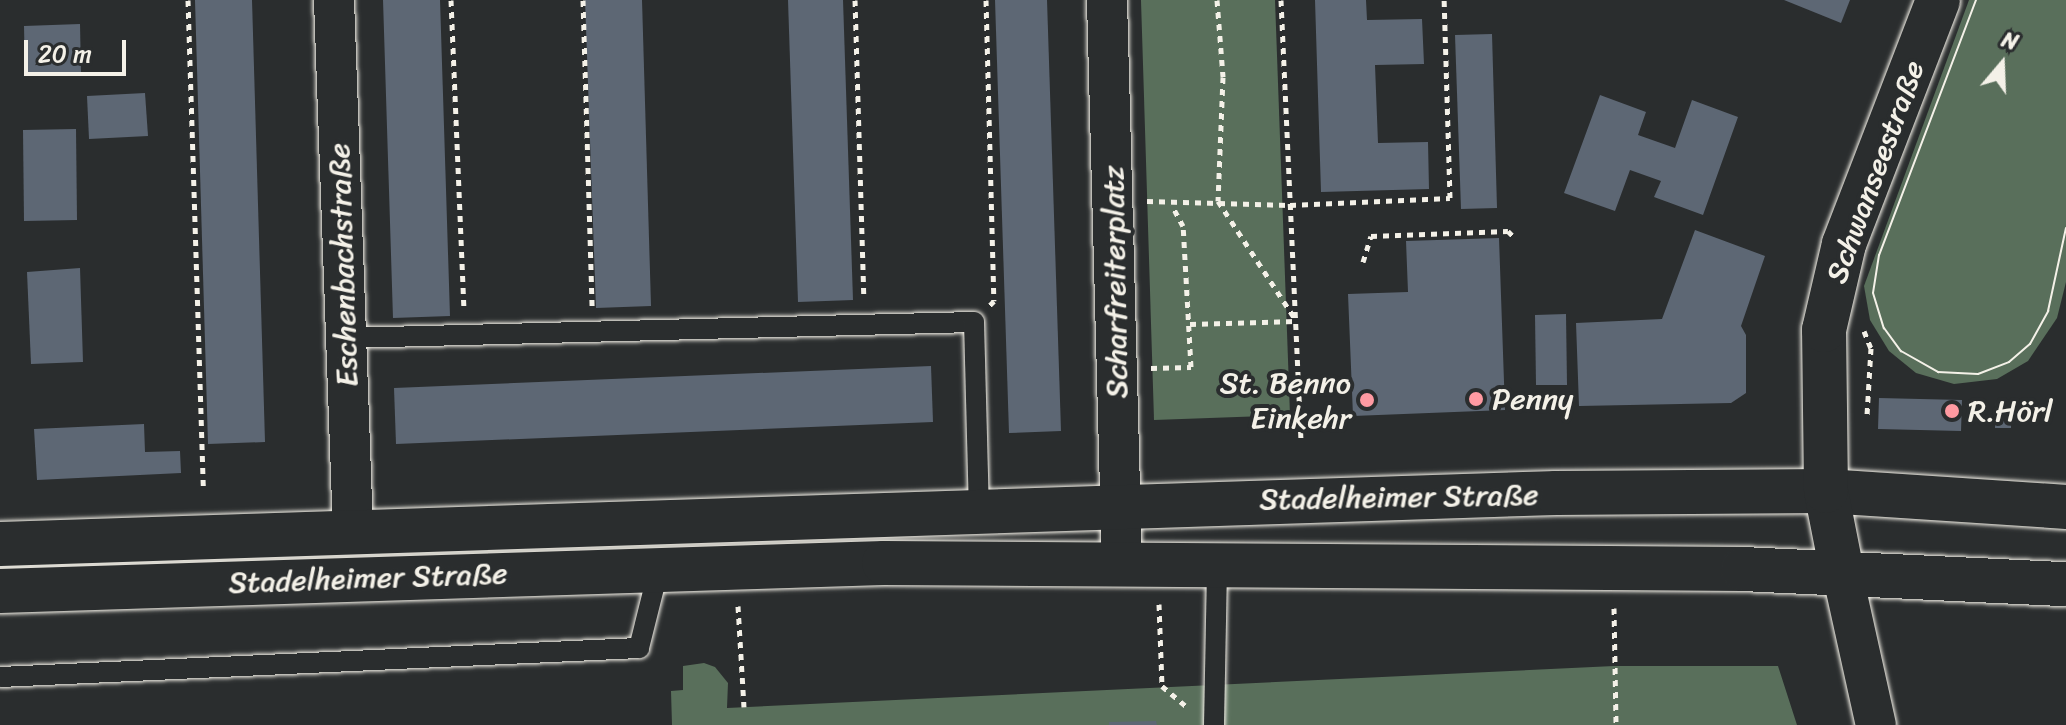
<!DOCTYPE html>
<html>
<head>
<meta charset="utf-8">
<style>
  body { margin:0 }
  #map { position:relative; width:2066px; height:725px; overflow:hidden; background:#2a2d2e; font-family:Sriracha,sans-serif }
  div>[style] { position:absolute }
  .green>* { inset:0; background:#596f5b }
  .building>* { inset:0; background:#5d6774 }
  .path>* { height:5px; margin-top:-2.5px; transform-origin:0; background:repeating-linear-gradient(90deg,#f4f1e8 0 6px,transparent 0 12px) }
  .roads { filter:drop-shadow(0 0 2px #f4f1e8) drop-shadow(0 0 2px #f4f1e8) }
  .service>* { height:20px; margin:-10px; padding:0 10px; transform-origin:10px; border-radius:10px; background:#2a2d2e }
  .minor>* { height:40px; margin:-20px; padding:0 20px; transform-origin:20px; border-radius:20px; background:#2a2d2e }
  .secondary>* { height:44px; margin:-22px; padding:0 22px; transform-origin:22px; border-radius:22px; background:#2a2d2e }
  .tram>* { height:2px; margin:-1px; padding:0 1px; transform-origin:1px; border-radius:1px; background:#f4f1e8 }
  .dots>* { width:22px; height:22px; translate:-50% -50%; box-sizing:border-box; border:4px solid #2a2d2e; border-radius:50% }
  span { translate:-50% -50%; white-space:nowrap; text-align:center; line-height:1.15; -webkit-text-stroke:8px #2a2d2e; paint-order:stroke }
  .street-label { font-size:30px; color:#f4f1e8 }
  .poi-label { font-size:30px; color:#f4f1e8 }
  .right { translate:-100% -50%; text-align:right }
  .left { translate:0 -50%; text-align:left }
  .north { position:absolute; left:1962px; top:24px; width:80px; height:80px; -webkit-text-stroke:6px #2a2d2e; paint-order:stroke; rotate:19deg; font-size:22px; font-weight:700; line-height:32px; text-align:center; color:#f4f1e8 }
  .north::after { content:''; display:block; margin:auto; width:28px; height:36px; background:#f4f1e8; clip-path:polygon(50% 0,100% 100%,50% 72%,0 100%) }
  .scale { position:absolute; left:24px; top:40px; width:102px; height:36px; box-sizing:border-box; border:4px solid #f4f1e8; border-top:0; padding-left:10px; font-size:24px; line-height:28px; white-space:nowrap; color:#f4f1e8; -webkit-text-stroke:6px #2a2d2e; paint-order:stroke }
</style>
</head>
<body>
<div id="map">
  <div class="green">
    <div style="clip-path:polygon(1141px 0,1275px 0,1290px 415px,1154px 420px)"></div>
    <div style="clip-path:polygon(1969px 0,2066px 0,2066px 282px,2057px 318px,2028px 361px,1997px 379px,1954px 384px,1916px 373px,1889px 351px,1870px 320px,1864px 286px)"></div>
    <div style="clip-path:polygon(704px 663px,715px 667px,728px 683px,727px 708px,1614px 666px,1778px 666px,1797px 725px,672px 725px,671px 691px,683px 690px,683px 666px)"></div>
  </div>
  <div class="building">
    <div style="clip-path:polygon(195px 0,252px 0,265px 442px,208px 444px)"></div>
    <div style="clip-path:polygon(383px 0,440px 0,450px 316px,393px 318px)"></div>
    <div style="clip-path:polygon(585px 0,642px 0,651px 306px,596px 308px)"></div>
    <div style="clip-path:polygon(788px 0,843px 0,853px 300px,798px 302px)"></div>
    <div style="clip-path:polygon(995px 0,1047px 0,1061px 431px,1009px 433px)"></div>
    <div style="clip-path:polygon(1315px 0,1366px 0,1367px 20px,1422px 19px,1424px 64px,1375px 65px,1378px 143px,1428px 142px,1429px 189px,1321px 192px)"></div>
    <div style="clip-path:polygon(1784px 0,1850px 0,1841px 23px)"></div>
    <div style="clip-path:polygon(80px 24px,81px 74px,25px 76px,24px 26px)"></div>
    <div style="clip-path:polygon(1492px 34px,1497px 208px,1461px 209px,1455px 35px)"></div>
    <div style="clip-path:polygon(145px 93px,148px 136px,89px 139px,87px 96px)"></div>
    <div style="clip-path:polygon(1600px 95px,1646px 112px,1638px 135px,1675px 148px,1692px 100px,1738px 117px,1703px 215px,1654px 197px,1661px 181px,1630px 170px,1615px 211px,1564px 193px)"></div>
    <div style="clip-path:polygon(76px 129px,77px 220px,24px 221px,23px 130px)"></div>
    <div style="clip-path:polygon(1695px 230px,1765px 256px,1741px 326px,1746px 335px,1746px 393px,1731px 403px,1579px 406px,1576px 323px,1662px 319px)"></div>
    <div style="clip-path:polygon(1499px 238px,1505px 410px,1353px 416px,1348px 294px,1408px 292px,1406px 241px)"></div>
    <div style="clip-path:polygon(80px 268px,83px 362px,31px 364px,27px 272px)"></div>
    <div style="clip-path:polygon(1566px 314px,1567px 385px,1536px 385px,1535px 315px)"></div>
    <div style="clip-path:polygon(931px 366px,933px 422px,396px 444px,394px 388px)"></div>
    <div style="clip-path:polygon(1879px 398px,1962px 400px,1961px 431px,1878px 429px)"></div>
    <div style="clip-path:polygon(1996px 402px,2011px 402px,2011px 428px,1995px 428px)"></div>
    <div style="clip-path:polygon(144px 424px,145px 452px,180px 451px,181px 473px,37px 480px,34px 429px)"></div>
    <div style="clip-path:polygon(1156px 721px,1157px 725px,1109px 725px,1109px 722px)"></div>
  </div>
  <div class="path">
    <div style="left:188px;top:0;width:487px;rotate:88.2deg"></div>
    <div style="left:451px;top:0;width:311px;rotate:87.6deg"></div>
    <div style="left:583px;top:0;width:306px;rotate:88.3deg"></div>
    <div style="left:855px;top:0;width:298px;rotate:88.3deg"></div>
    <div style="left:986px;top:0;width:301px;rotate:88.5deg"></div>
    <div style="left:994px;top:301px;width:6px;rotate:135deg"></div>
    <div style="left:1217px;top:0;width:77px;rotate:85.5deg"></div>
    <div style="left:1223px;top:77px;width:124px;rotate:92.3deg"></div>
    <div style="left:1218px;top:201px;width:142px;rotate:56.8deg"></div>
    <div style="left:1281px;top:0;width:440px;rotate:87.4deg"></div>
    <div style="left:1147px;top:201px;width:143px;rotate:1.6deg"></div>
    <div style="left:1290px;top:205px;width:160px;rotate:-2.5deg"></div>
    <div style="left:1450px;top:198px;width:198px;rotate:-91.7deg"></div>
    <div style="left:1363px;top:262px;width:27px;rotate:-73deg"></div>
    <div style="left:1371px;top:236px;width:137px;rotate:-2.1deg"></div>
    <div style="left:1508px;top:231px;width:8px;rotate:45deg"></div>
    <div style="left:1190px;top:324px;width:106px;rotate:-1.6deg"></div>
    <div style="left:1864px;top:331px;width:18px;rotate:68deg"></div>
    <div style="left:1871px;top:348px;width:68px;rotate:93.4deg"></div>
    <div style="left:1151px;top:368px;width:40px;rotate:-1.4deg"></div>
    <div style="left:1191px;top:367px;width:141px;rotate:-93.2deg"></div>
    <div style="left:1183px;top:226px;width:24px;rotate:-118deg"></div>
    <div style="left:1159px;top:604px;width:82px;rotate:87.9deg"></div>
    <div style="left:1162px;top:686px;width:34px;rotate:40deg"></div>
    <div style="left:738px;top:606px;width:101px;rotate:86.6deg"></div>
    <div style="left:1614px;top:608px;width:117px;rotate:89deg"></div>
  </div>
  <div class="roads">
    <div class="service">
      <div style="left:346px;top:338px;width:628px;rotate:-1.46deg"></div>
      <div style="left:974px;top:322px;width:188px;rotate:88.5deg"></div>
      <div style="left:0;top:677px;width:640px;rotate:-2.6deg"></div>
      <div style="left:639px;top:648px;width:82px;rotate:-76deg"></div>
      <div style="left:1214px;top:725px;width:160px;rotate:-88.9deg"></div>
    </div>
    <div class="minor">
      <div style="left:334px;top:0;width:531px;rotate:87.95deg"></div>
      <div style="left:1107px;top:0;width:564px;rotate:88.48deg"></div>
      <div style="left:1842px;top:572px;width:157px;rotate:77.5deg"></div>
    </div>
    <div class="secondary">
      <div style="left:0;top:544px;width:1557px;rotate:-1.88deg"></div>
      <div style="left:1556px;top:493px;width:270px;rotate:-0.4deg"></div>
      <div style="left:1826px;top:491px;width:241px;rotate:3.8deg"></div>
      <div style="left:1842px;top:572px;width:83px;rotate:-101.2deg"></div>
      <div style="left:1826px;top:491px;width:161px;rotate:-90.7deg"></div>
      <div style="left:1824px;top:330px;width:88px;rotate:-76.9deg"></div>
      <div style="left:1844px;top:244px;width:261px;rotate:-68.9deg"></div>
      <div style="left:0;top:591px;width:884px;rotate:-1.81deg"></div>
      <div style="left:884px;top:563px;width:859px;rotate:0.4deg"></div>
      <div style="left:1743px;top:569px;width:323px;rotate:2.7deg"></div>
    </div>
  </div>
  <div class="tram">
    <div style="left:1976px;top:0;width:273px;rotate:110.8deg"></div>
    <div style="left:1879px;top:255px;width:38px;rotate:99deg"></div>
    <div style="left:1873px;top:293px;width:37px;rotate:73deg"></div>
    <div style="left:1884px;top:328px;width:29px;rotate:54deg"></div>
    <div style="left:1901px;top:351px;width:43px;rotate:29.6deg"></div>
    <div style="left:1938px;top:372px;width:40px;rotate:2.9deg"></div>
    <div style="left:1978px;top:374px;width:33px;rotate:-21deg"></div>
    <div style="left:2009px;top:362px;width:28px;rotate:-41deg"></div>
    <div style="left:2030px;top:344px;width:38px;rotate:-61deg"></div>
    <div style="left:2048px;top:311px;width:85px;rotate:-77.8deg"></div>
  </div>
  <div class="dots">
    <div style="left:1476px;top:399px;background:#ff9aa2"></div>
    <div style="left:1367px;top:400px;background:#ff9aa2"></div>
    <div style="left:1952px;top:411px;background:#ff9aa2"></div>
  </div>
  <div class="street-label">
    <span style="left:1875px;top:172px;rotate:-70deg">Schwanseestraße</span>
    <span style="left:343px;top:265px;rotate:-92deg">Eschenbachstraße</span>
    <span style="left:1115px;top:282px;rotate:-91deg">Scharfreiterplatz</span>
    <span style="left:1399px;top:497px;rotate:-1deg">Stadelheimer Straße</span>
    <span style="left:368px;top:578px;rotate:-2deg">Stadelheimer Straße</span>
  </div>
  <div class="poi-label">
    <span class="right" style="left:1351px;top:400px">St. Benno<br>Einkehr</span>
    <span class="left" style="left:1492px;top:399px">Penny</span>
    <span class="left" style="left:1968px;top:411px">R.Hörl</span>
  </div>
  <div class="north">N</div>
  <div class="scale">20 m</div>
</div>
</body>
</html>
